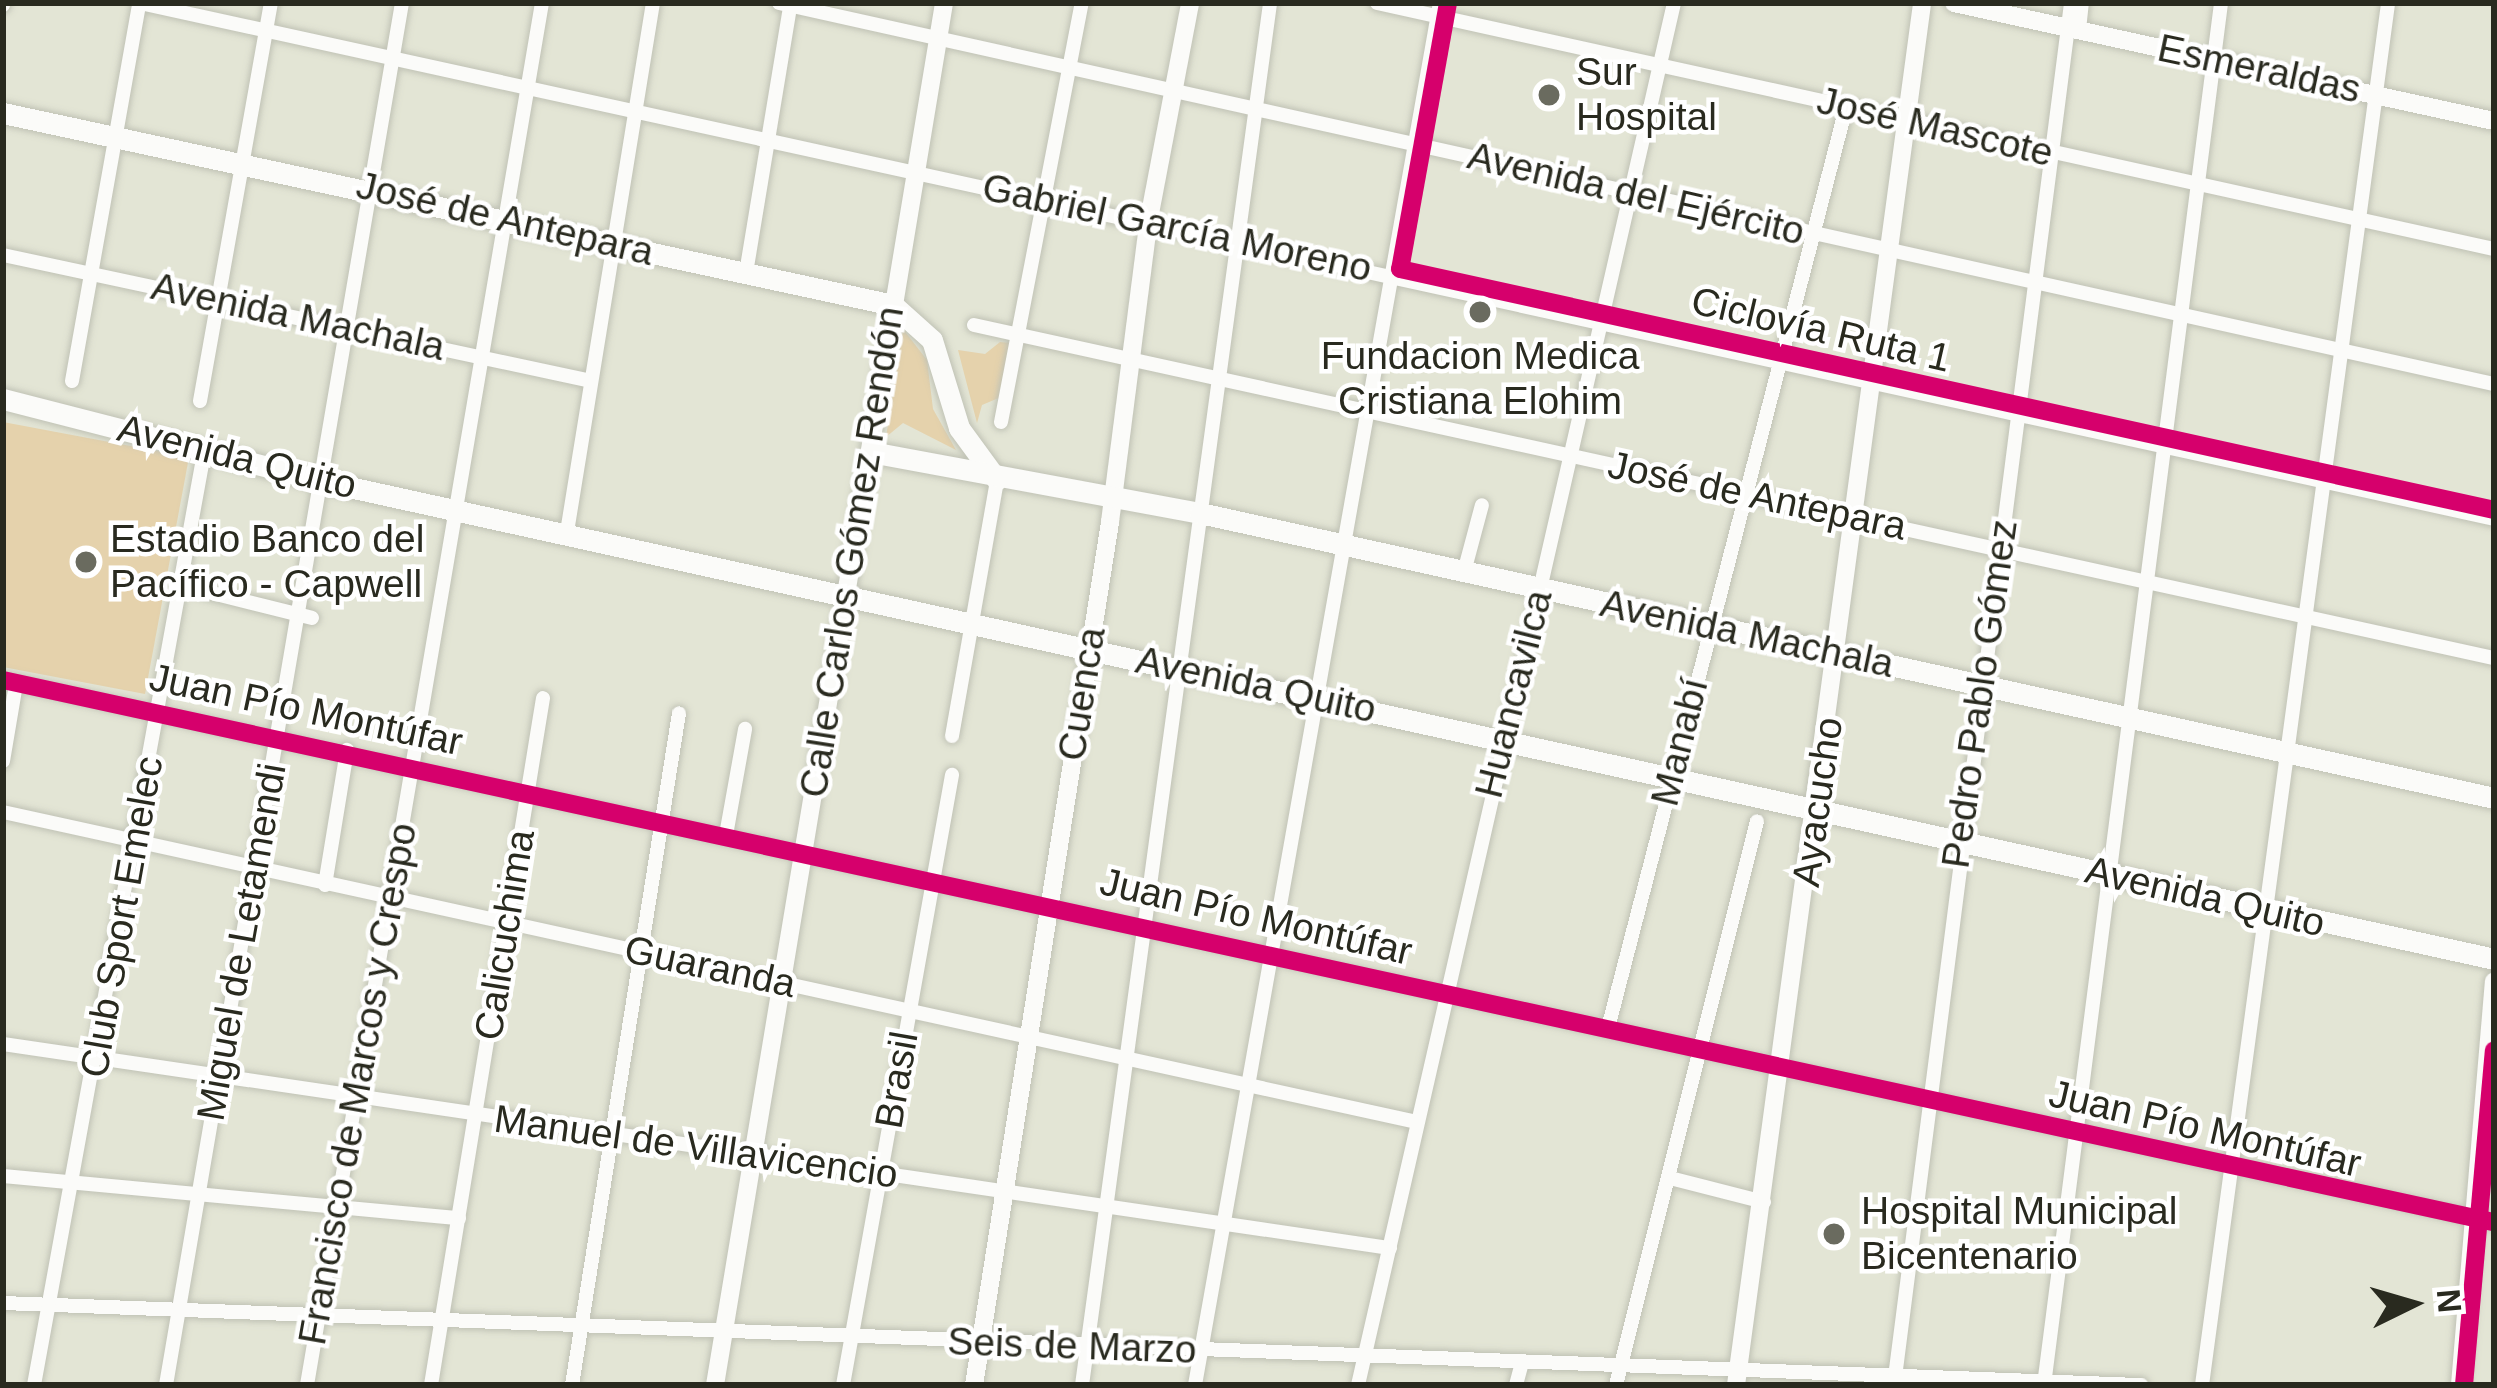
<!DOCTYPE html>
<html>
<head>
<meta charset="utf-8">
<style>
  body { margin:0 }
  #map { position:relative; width:2497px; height:1388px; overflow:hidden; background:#e3e5d5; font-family:Helvetica,sans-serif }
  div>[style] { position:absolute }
  .green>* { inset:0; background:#e5d2ac }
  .roads { filter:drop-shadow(0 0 3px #c0c2b5) drop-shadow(0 0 3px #c0c2b5) }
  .street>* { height:14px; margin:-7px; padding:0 7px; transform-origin:7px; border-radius:7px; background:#fbfbf9 }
  .secondary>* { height:18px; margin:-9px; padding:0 9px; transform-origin:9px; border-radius:9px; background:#fbfbf9 }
  .primary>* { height:21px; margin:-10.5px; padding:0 10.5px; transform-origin:10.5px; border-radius:10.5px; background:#fbfbf9 }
  .cycleway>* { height:18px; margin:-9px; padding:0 9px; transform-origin:9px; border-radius:9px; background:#d6006c }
  .dots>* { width:33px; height:33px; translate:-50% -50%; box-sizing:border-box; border:6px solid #fff; border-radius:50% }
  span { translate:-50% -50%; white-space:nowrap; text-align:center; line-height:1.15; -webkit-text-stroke:9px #fff; paint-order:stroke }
  .street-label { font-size:39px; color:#292a1f }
  .poi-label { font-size:39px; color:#292a1f }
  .left { translate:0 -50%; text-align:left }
  .frame { position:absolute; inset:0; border:6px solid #292a1f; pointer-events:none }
  .north { position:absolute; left:2353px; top:1244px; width:120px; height:120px; -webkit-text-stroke:9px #fff; paint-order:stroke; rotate:85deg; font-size:33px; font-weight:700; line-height:48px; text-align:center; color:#292a1f }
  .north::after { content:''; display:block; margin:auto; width:42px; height:54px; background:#292a1f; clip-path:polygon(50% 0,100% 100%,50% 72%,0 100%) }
</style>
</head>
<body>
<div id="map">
  <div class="green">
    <div style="clip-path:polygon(903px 329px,927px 360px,933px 409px,956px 450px,903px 423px,886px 437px)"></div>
    <div style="clip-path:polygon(1000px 342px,1012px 343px,1001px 397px,982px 405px,977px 423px,958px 350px,985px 354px)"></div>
    <div style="clip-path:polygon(3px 422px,189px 457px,145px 694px,3px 667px)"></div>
  </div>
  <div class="roads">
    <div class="street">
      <div style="left:140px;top:3px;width:2410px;rotate:12.36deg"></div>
      <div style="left:779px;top:3px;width:1757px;rotate:12.53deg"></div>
      <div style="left:1377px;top:3px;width:1144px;rotate:12.42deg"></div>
      <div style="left:3px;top:5px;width:2px;rotate:-90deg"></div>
      <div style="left:2079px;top:30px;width:27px;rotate:-84deg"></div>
      <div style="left:3px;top:255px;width:601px;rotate:12.09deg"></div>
      <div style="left:746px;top:273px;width:271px;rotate:-80.6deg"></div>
      <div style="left:974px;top:325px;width:1556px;rotate:12.36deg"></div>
      <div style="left:72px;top:381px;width:384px;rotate:-79.9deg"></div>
      <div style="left:200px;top:401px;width:404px;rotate:-79.9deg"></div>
      <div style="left:1001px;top:422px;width:427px;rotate:-79.1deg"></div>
      <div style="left:567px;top:532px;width:536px;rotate:-80.77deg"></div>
      <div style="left:1464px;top:572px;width:69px;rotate:-75deg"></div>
      <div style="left:180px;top:585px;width:136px;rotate:14deg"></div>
      <div style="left:3px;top:680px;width:2549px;rotate:12.28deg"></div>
      <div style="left:952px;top:736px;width:260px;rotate:-80deg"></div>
      <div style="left:3px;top:761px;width:78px;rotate:-80.4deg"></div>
      <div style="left:3px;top:812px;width:1448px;rotate:12.37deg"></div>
      <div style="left:726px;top:835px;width:108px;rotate:-79.8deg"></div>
      <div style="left:325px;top:885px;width:137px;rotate:-80.7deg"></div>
      <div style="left:1608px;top:1028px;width:950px;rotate:-75.5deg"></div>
      <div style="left:3px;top:1044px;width:1402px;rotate:8.37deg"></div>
      <div style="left:3px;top:1176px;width:458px;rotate:5.3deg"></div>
      <div style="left:1670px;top:1178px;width:97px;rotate:14.3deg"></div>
      <div style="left:3px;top:1303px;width:2140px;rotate:2.2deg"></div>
      <div style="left:34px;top:1385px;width:952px;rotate:-79.66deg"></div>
      <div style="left:166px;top:1385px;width:1402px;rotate:-80.31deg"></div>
      <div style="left:307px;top:1385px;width:1402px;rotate:-80.35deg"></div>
      <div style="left:431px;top:1385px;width:696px;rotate:-80.74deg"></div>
      <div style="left:572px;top:1385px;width:680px;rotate:-80.95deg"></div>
      <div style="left:843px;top:1385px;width:620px;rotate:-79.87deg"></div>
      <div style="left:1082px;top:1385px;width:1395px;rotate:-82.25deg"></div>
      <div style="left:1195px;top:1385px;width:1404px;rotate:-79.95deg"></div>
      <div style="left:1358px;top:1385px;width:1418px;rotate:-77.12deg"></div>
      <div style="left:1516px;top:1385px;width:23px;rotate:-75deg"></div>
      <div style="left:1616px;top:1385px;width:581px;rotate:-75.96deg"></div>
      <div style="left:1894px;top:1385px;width:1393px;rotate:-82.7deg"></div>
      <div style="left:2044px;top:1385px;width:1393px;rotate:-82.7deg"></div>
      <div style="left:2202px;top:1385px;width:1394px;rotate:-82.33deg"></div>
    </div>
    <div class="secondary">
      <div style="left:1954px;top:3px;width:553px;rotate:12.33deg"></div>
      <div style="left:715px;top:1385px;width:1401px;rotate:-80.59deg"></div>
      <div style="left:974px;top:1385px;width:874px;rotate:-81.04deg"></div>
      <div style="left:1110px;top:522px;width:300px;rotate:-82.7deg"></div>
      <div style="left:1148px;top:224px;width:225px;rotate:-79.2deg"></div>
      <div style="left:1736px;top:1385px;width:1394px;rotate:-82.33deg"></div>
      <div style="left:2460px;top:1385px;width:405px;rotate:-85.2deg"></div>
    </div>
    <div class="primary">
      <div style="left:3px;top:113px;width:910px;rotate:12.17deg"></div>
      <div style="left:893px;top:305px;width:52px;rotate:41.9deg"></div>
      <div style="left:932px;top:340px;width:92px;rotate:72.9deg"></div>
      <div style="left:959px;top:428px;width:64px;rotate:53.8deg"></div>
      <div style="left:3px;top:399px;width:329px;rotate:14.4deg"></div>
      <div style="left:322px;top:481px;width:2224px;rotate:12.41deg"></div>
      <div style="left:871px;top:452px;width:335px;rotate:10.5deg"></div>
      <div style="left:1200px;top:513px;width:1325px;rotate:12.42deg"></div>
    </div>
  </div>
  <div class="cycleway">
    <div style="left:1448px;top:3px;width:270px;rotate:100.2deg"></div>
    <div style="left:1400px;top:269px;width:1120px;rotate:12.42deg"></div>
    <div style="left:3px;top:680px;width:2549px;rotate:12.28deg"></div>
    <div style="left:2464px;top:1385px;width:336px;rotate:-84.9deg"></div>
  </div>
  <div class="dots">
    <div style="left:1549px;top:95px;background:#6a6b5f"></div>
    <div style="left:1480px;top:312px;background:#6a6b5f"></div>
    <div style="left:86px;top:562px;background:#6a6b5f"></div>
    <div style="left:1834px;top:1234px;background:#6a6b5f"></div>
  </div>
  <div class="street-label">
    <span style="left:2259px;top:69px;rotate:12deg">Esmeraldas</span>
    <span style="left:1935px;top:127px;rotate:13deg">José Mascote</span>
    <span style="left:1636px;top:194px;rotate:13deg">Avenida del Ejército</span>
    <span style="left:505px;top:219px;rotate:13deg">José de Antepara</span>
    <span style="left:1177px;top:228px;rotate:12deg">Gabriel García Moreno</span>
    <span style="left:298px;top:317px;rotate:12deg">Avenida Machala</span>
    <span style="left:1821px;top:330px;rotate:13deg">Ciclovía Ruta 1</span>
    <span style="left:237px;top:457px;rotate:14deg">Avenida Quito</span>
    <span style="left:1757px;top:496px;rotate:12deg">José de Antepara</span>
    <span style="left:852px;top:552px;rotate:-81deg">Calle Carlos Gómez Rendón</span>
    <span style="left:1747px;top:634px;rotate:12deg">Avenida Machala</span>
    <span style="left:1256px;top:685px;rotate:12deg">Avenida Quito</span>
    <span style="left:1082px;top:694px;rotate:-81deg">Cuenca</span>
    <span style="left:1514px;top:694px;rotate:-76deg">Huancavilca</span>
    <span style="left:1980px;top:694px;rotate:-82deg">Pedro Pablo Gómez</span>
    <span style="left:306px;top:710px;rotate:12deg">Juan Pío Montúfar</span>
    <span style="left:1680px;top:742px;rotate:-76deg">Manabí</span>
    <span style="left:1818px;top:802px;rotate:-82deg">Ayacucho</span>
    <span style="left:2205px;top:897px;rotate:13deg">Avenida Quito</span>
    <span style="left:122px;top:917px;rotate:-80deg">Club Sport Emelec</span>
    <span style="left:1256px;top:917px;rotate:13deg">Juan Pío Montúfar</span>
    <span style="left:505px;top:935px;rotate:-81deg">Calicuchima</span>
    <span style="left:242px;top:942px;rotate:-80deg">Miguel de Letamendi</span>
    <span style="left:710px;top:967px;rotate:12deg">Guaranda</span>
    <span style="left:897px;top:1080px;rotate:-80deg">Brasil</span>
    <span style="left:358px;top:1084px;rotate:-80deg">Francisco de Marcos y Crespo</span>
    <span style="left:2205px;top:1129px;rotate:13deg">Juan Pío Montúfar</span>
    <span style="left:696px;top:1147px;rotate:8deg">Manuel de Villavicencio</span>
    <span style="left:1072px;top:1346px;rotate:2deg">Seis de Marzo</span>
  </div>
  <div class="poi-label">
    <span class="left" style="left:1576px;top:95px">Sur<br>Hospital</span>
    <span style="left:1480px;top:379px">Fundacion Medica<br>Cristiana Elohim</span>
    <span class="left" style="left:110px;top:562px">Estadio Banco del<br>Pacífico - Capwell</span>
    <span class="left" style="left:1861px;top:1234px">Hospital Municipal<br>Bicentenario</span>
  </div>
  <div class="frame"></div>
  <div class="north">N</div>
</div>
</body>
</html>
